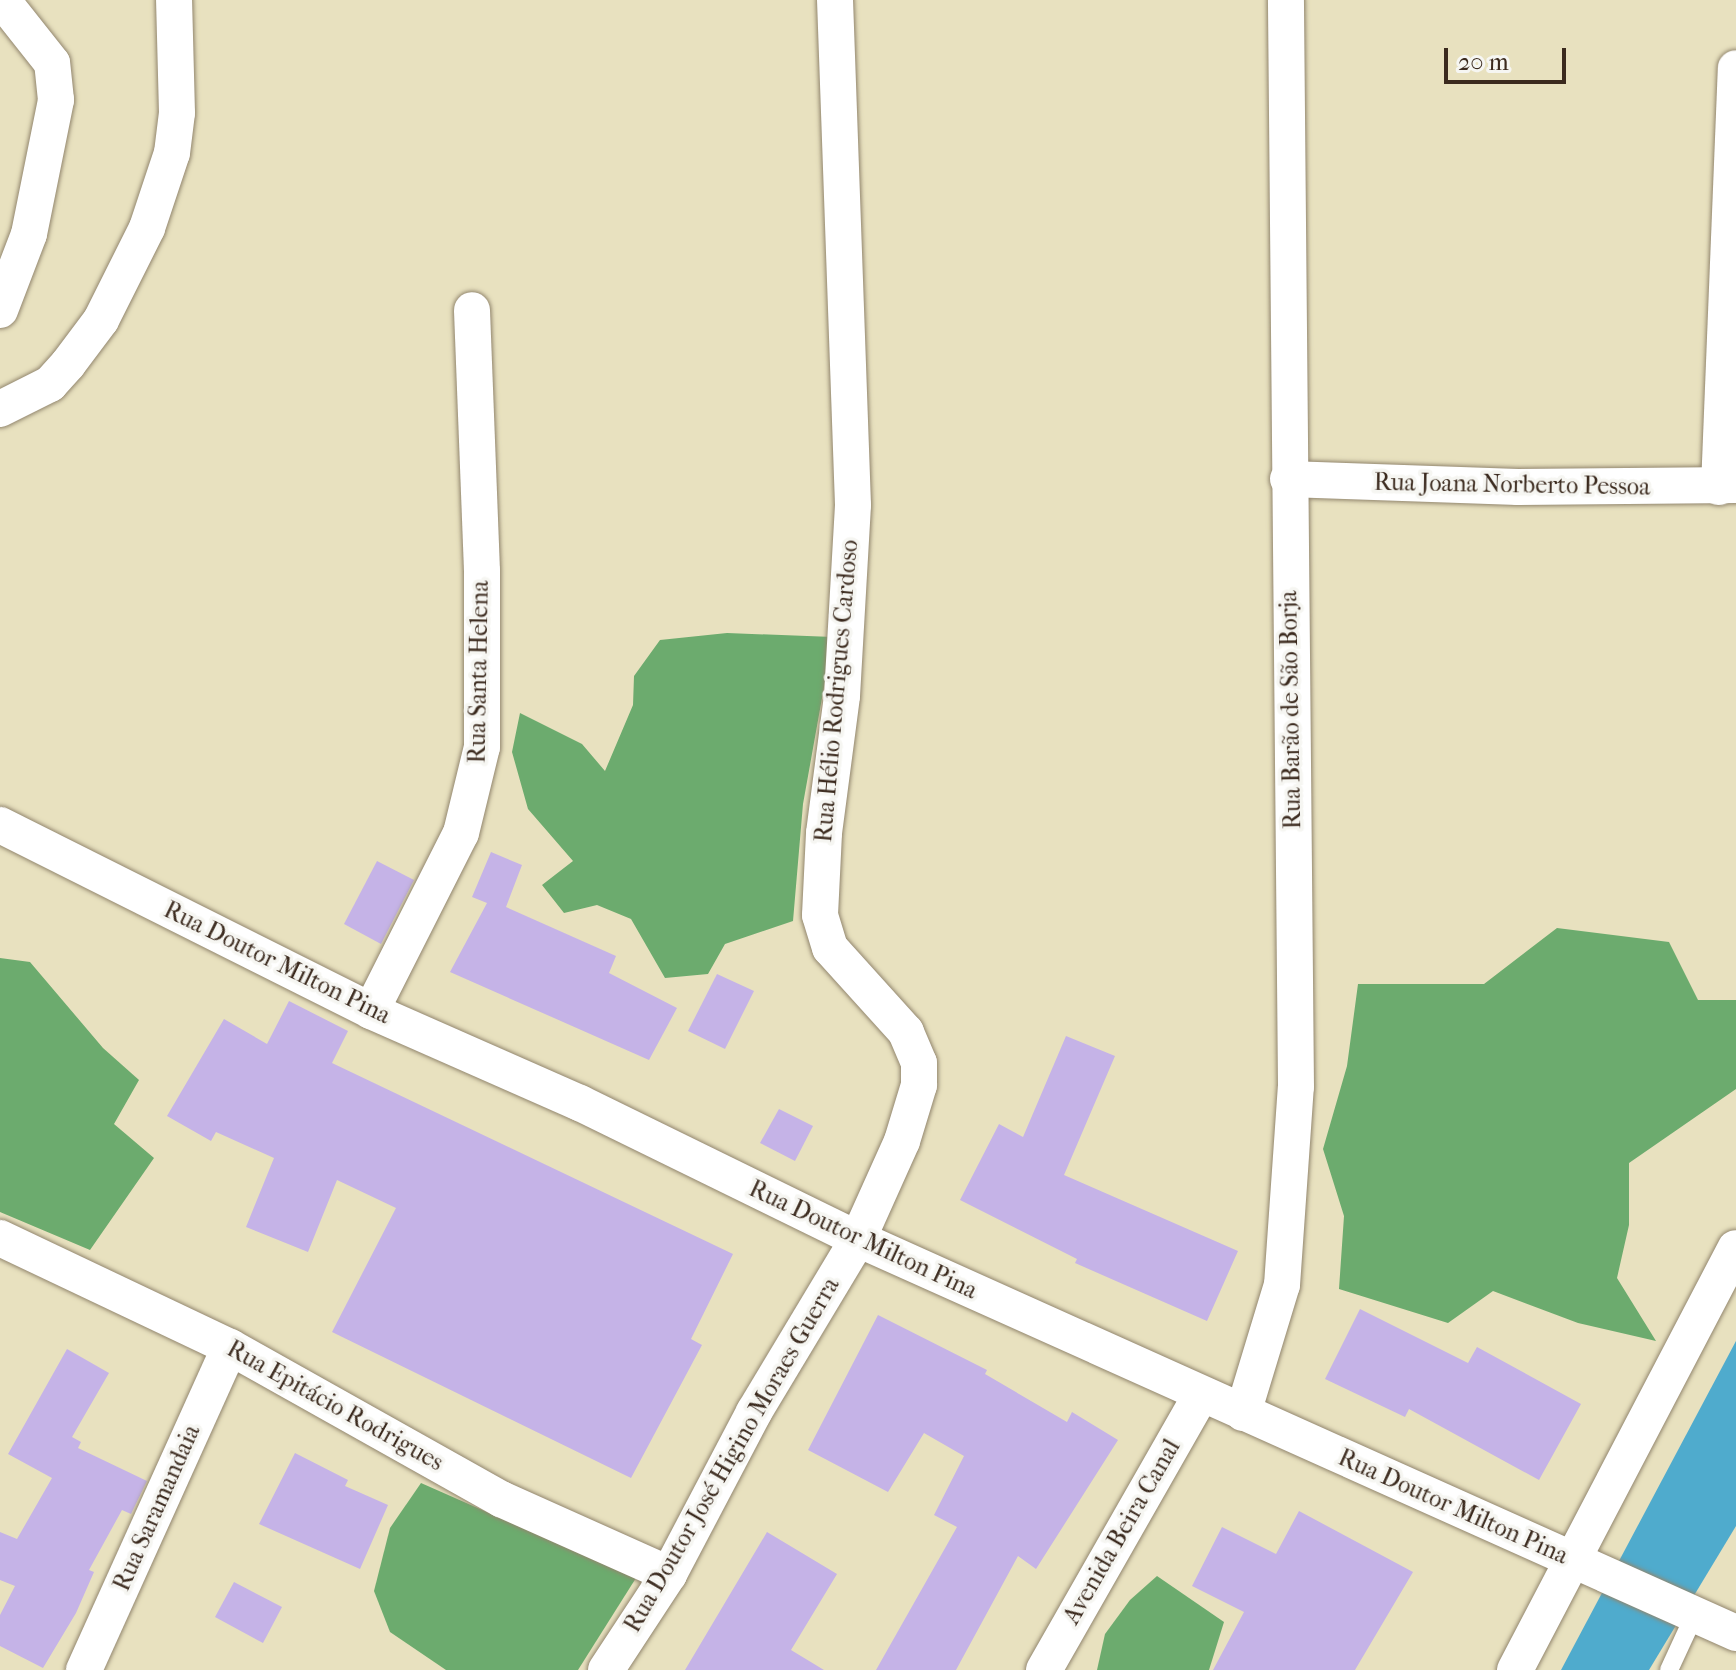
<!DOCTYPE html>
<html>
<head>
<meta charset="utf-8">
<style>
  body { margin:0 }
  #map { position:relative; width:1736px; height:1670px; overflow:hidden; background:#e8e1bf; font-family:"IM FELL French Canon",serif }
  div>[style] { position:absolute }
  .forest>* { inset:0; background:#6cab6e }
  .water>* { inset:0; background:#4fabcd }
  .building>* { inset:0; background:#c5b3e7 }
  .roads { filter:drop-shadow(0 0 2px #92866e) drop-shadow(0 0 2px #92866e) }
  .lane>* { height:18px; margin:-9px; padding:0 9px; transform-origin:9px; border-radius:9px; background:#fff }
  .street>* { height:36px; margin:-18px; padding:0 18px; transform-origin:18px; border-radius:18px; background:#fff }
  span { translate:-50% -50%; white-space:nowrap; text-align:center; line-height:1.15; -webkit-text-stroke:7px #f6f6f2; paint-order:stroke }
  .street-label { font-size:24px; color:#3b2a1e }
  .scale { position:absolute; left:1444px; top:48px; width:122px; height:36px; box-sizing:border-box; border:4px solid #3b2a1e; border-top:0; padding-left:10px; font-size:24px; line-height:28px; white-space:nowrap; color:#3b2a1e; -webkit-text-stroke:6px #f6f6f2; paint-order:stroke }
</style>
</head>
<body>
<div id="map">
  <div class="forest">
    <div style="clip-path:polygon(727px 633px,833px 637px,803px 804px,793px 921px,725px 944px,708px 974px,665px 978px,631px 919px,597px 905px,564px 913px,542px 885px,573px 861px,528px 809px,512px 752px,520px 713px,582px 744px,605px 771px,633px 705px,634px 676px,660px 640px)"></div>
    <div style="clip-path:polygon(1557px 928px,1669px 942px,1698px 1000px,1736px 1000px,1736px 1089px,1629px 1163px,1629px 1225px,1617px 1278px,1656px 1341px,1578px 1323px,1493px 1291px,1448px 1323px,1339px 1289px,1344px 1216px,1323px 1149px,1347px 1066px,1358px 984px,1484px 984px)"></div>
    <div style="clip-path:polygon(0 958px,30px 962px,103px 1048px,139px 1080px,114px 1124px,154px 1158px,90px 1250px,0 1212px)"></div>
    <div style="clip-path:polygon(421px 1483px,636px 1578px,578px 1670px,446px 1670px,390px 1632px,374px 1591px,390px 1528px)"></div>
    <div style="clip-path:polygon(1157px 1576px,1224px 1622px,1209px 1670px,1097px 1670px,1105px 1634px,1130px 1600px)"></div>
  </div>
  <div class="water">
    <div style="clip-path:polygon(1736px 1341px,1736px 1526px,1649px 1670px,1561px 1670px)"></div>
  </div>
  <div class="building">
    <div style="clip-path:polygon(491px 852px,522px 865px,506px 907px,616px 956px,609px 973px,677px 1008px,649px 1060px,450px 972px,487px 903px,472px 897px)"></div>
    <div style="clip-path:polygon(377px 861px,414px 880px,381px 944px,344px 924px)"></div>
    <div style="clip-path:polygon(717px 974px,754px 991px,725px 1049px,688px 1031px)"></div>
    <div style="clip-path:polygon(289px 1001px,348px 1031px,332px 1063px,733px 1254px,691px 1339px,702px 1345px,631px 1478px,332px 1332px,396px 1208px,337px 1180px,308px 1252px,246px 1227px,274px 1158px,216px 1132px,211px 1141px,167px 1116px,224px 1019px,267px 1044px)"></div>
    <div style="clip-path:polygon(1066px 1036px,1115px 1056px,1064px 1175px,1238px 1251px,1207px 1321px,1075px 1263px,1077px 1259px,960px 1200px,999px 1124px,1023px 1137px)"></div>
    <div style="clip-path:polygon(779px 1109px,813px 1126px,795px 1161px,760px 1143px)"></div>
    <div style="clip-path:polygon(1360px 1309px,1468px 1363px,1477px 1347px,1581px 1404px,1539px 1480px,1409px 1409px,1405px 1417px,1325px 1379px)"></div>
    <div style="clip-path:polygon(878px 1315px,987px 1370px,985px 1374px,1067px 1422px,1072px 1412px,1118px 1440px,1036px 1569px,1018px 1556px,956px 1670px,876px 1670px,957px 1527px,934px 1515px,964px 1456px,924px 1433px,888px 1492px,808px 1450px)"></div>
    <div style="clip-path:polygon(67px 1349px,109px 1373px,72px 1437px,81px 1442px,78px 1448px,147px 1481px,131px 1514px,122px 1510px,89px 1570px,94px 1572px,76px 1613px,43px 1668px,0 1646px,0 1615px,15px 1586px,0 1580px,0 1532px,17px 1539px,52px 1478px,8px 1454px)"></div>
    <div style="clip-path:polygon(295px 1453px,348px 1480px,345px 1486px,388px 1505px,360px 1569px,259px 1524px)"></div>
    <div style="clip-path:polygon(1299px 1511px,1413px 1572px,1355px 1670px,1213px 1670px,1244px 1612px,1192px 1586px,1222px 1527px,1276px 1554px)"></div>
    <div style="clip-path:polygon(767px 1532px,837px 1574px,791px 1650px,824px 1670px,685px 1670px)"></div>
    <div style="clip-path:polygon(234px 1582px,282px 1607px,263px 1643px,215px 1617px)"></div>
  </div>
  <div class="roads">
    <div class="lane">
      <div style="left:1669px;top:1670px;width:60px;rotate:-65.2deg"></div>
    </div>
    <div class="street">
      <div style="left:0;top:310px;width:81px;rotate:-69.1deg"></div>
      <div style="left:29px;top:234px;width:137px;rotate:-78.6deg"></div>
      <div style="left:56px;top:100px;width:37px;rotate:-96deg"></div>
      <div style="left:52px;top:63px;width:80px;rotate:-128.4deg"></div>
      <div style="left:0;top:409px;width:56px;rotate:-26.6deg"></div>
      <div style="left:50px;top:384px;width:27px;rotate:-48deg"></div>
      <div style="left:68px;top:364px;width:55px;rotate:-53.1deg"></div>
      <div style="left:101px;top:320px;width:103px;rotate:-63.4deg"></div>
      <div style="left:147px;top:228px;width:79px;rotate:-71.6deg"></div>
      <div style="left:172px;top:153px;width:40px;rotate:-82.9deg"></div>
      <div style="left:177px;top:113px;width:113px;rotate:-91.5deg"></div>
      <div style="left:1288px;top:479px;width:230px;rotate:2deg"></div>
      <div style="left:1518px;top:487px;width:218px;rotate:-0.5deg"></div>
      <div style="left:1719px;top:487px;width:419px;rotate:-87.7deg"></div>
      <div style="left:0;top:825px;width:415px;rotate:26.6deg"></div>
      <div style="left:371px;top:1011px;width:228px;rotate:23.8deg"></div>
      <div style="left:580px;top:1103px;width:309px;rotate:26.1deg"></div>
      <div style="left:858px;top:1239px;width:962px;rotate:24.17deg"></div>
      <div style="left:371px;top:1011px;width:199px;rotate:-63.2deg"></div>
      <div style="left:461px;top:833px;width:89px;rotate:-76.3deg"></div>
      <div style="left:482px;top:747px;width:176px;rotate:-90deg"></div>
      <div style="left:482px;top:571px;width:261px;rotate:-92.2deg"></div>
      <div style="left:0;top:1238px;width:255px;rotate:25.4deg"></div>
      <div style="left:230px;top:1347px;width:311px;rotate:29.3deg"></div>
      <div style="left:501px;top:1499px;width:184px;rotate:24.1deg"></div>
      <div style="left:1243px;top:1413px;width:134px;rotate:-73.1deg"></div>
      <div style="left:1282px;top:1285px;width:198px;rotate:-86deg"></div>
      <div style="left:1296px;top:1087px;width:1087px;rotate:-90.53deg"></div>
      <div style="left:84px;top:1670px;width:354px;rotate:-65.7deg"></div>
      <div style="left:606px;top:1670px;width:115px;rotate:-56.7deg"></div>
      <div style="left:669px;top:1574px;width:183px;rotate:-62.3deg"></div>
      <div style="left:754px;top:1412px;width:202px;rotate:-59deg"></div>
      <div style="left:858px;top:1239px;width:107px;rotate:-65.8deg"></div>
      <div style="left:902px;top:1141px;width:59px;rotate:-73.1deg"></div>
      <div style="left:919px;top:1085px;width:22px;rotate:-90deg"></div>
      <div style="left:919px;top:1063px;width:34px;rotate:-113deg"></div>
      <div style="left:906px;top:1032px;width:113px;rotate:-132.1deg"></div>
      <div style="left:830px;top:948px;width:34px;rotate:-107deg"></div>
      <div style="left:820px;top:915px;width:82px;rotate:-87.2deg"></div>
      <div style="left:824px;top:833px;width:138px;rotate:-82.5deg"></div>
      <div style="left:842px;top:696px;width:191px;rotate:-86.7deg"></div>
      <div style="left:853px;top:505px;width:505px;rotate:-92.04deg"></div>
      <div style="left:1044px;top:1670px;width:317px;rotate:-60.3deg"></div>
      <div style="left:1515px;top:1670px;width:476px;rotate:-62.4deg"></div>
    </div>
  </div>
  <div class="street-label">
    <span style="left:1512px;top:485px;rotate:1deg">Rua Joana Norberto Pessoa</span>
    <span style="left:479px;top:672px;rotate:-89deg">Rua Santa Helena</span>
    <span style="left:837px;top:691px;rotate:-85deg">Rua Hélio Rodrigues Cardoso</span>
    <span style="left:1291px;top:710px;rotate:-91deg">Rua Barão de São Borja</span>
    <span style="left:277px;top:963px;rotate:26deg">Rua Doutor Milton Pina</span>
    <span style="left:863px;top:1240px;rotate:25deg">Rua Doutor Milton Pina</span>
    <span style="left:335px;top:1406px;rotate:29deg">Rua Epitácio Rodrigues</span>
    <span style="left:732px;top:1455px;rotate:-60deg">Rua Doutor José Higino Moraes Guerra</span>
    <span style="left:1453px;top:1507px;rotate:24deg">Rua Doutor Milton Pina</span>
    <span style="left:157px;top:1508px;rotate:-66deg">Rua Saramandaia</span>
    <span style="left:1122px;top:1532px;rotate:-60deg">Avenida Beira Canal</span>
  </div>
  <div class="scale">20 m</div>
</div>
</body>
</html>
